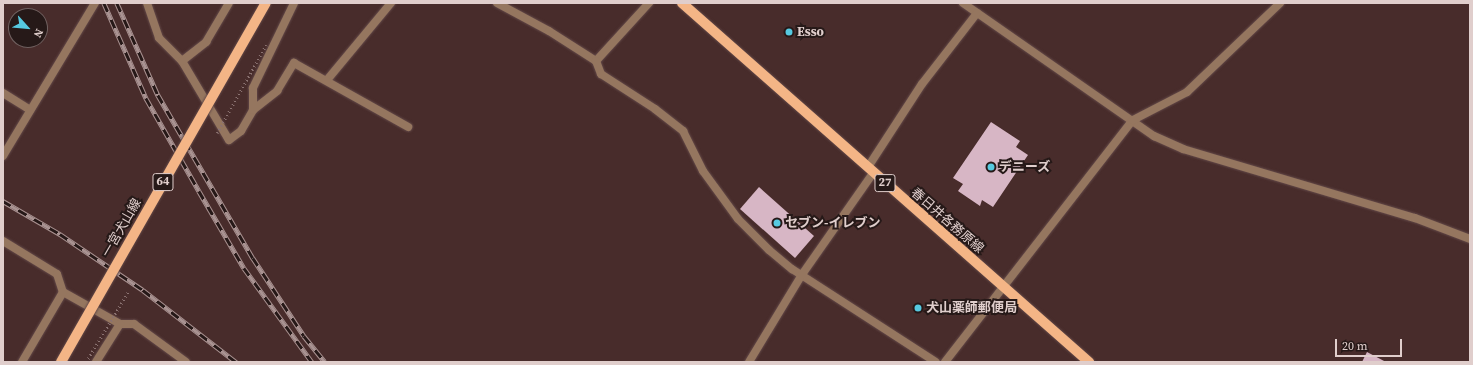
<!DOCTYPE html>
<html>
<head>
<meta charset="utf-8">
<style>
  body { margin:0 }
  #map { position:relative; width:1473px; height:365px; overflow:hidden; background:#482c2b; font-family:"Source Serif 4","Noto Sans JP",serif }
  div>[style] { position:absolute }
  .building>* { inset:0; background:#d7b6c5 }
  .roads { filter:drop-shadow(0 0 1px #634948) drop-shadow(0 0 1px #634948) }
  .service>* { height:8px; margin:-4px; padding:0 4px; transform-origin:4px; border-radius:4px; background:#95765f }
  .minor>* { height:8px; margin:-4px; padding:0 4px; transform-origin:4px; border-radius:4px; background:#95765f }
  .primary>* { height:10px; margin:-5px; padding:0 5px; transform-origin:5px; border-radius:5px; background:#f4b586 }
  .rail>* { height:4.5px; margin-top:-2.25px; transform-origin:0; background:repeating-linear-gradient(90deg,#261918 0 9px,#a99392 0 18px); box-sizing:border-box; border-block:1px solid #a99392 }
  .path-bridge>* { height:2.5px; margin-top:-1.25px; transform-origin:0; background:repeating-linear-gradient(90deg,#8a7271 0 1px,transparent 0 4px) }
  .bridges { filter:drop-shadow(0 0 1px #634948) drop-shadow(0 0 1px #634948) }
  .primary-bridge>* { height:10px; margin:-5px; padding:0 5px; transform-origin:5px; border-radius:5px; background:#f4b586 }
  .dots>* { width:11px; height:11px; translate:-50% -50%; box-sizing:border-box; border:2px solid #261918; border-radius:50% }
  span { translate:-50% -50%; white-space:nowrap; text-align:center; line-height:1.15; -webkit-text-stroke:4px #261918; paint-order:stroke }
  .shield-label span { padding:1px 3px; background:#261918; border:1px solid; border-radius:3px; -webkit-text-stroke-width:0 }
  .shield-label { font-size:12px; color:#e0cecc; font-weight:700 }
  .poi-label { font-size:13px; color:#e0cecc; font-weight:700 }
  .left { translate:0 -50%; text-align:left }
  .street-label { font-size:13px; color:#e0cecc }
  .frame { position:absolute; inset:0; border:4px solid #e0cecc; pointer-events:none }
  .north { position:absolute; left:8px; top:8px; width:40px; height:40px; box-sizing:border-box; background:#261918; border:1px solid #706160; border-radius:50%; rotate:117deg; font-size:11px; font-weight:700; line-height:16px; text-align:center; color:#e0cecc }
  .north::after { content:''; display:block; margin:auto; width:14px; height:18px; background:#56c9e0; clip-path:polygon(50% 0,100% 100%,50% 72%,0 100%) }
  .scale { position:absolute; left:1335px; top:339px; width:67px; height:18px; box-sizing:border-box; border:2px solid #e0cecc; border-top:0; padding-left:5px; font-size:12px; line-height:14px; white-space:nowrap; color:#e0cecc; -webkit-text-stroke:3px #261918; paint-order:stroke }
</style>
</head>
<body>
<div id="map">
  <div class="building">
    <div style="clip-path:polygon(991px 122px,1020px 141px,1016px 147px,1028px 155px,993px 207px,982px 200px,980px 206px,958px 191px,963px 184px,953px 178px)"></div>
    <div style="clip-path:polygon(759px 187px,814px 236px,795px 258px,740px 209px)"></div>
    <div style="clip-path:polygon(1367px 352px,1386px 362px,1362px 362px)"></div>
  </div>
  <div class="roads">
    <div class="service">
      <div style="left:497px;top:3px;width:59px;rotate:28.3deg"></div>
      <div style="left:549px;top:31px;width:56px;rotate:32.6deg"></div>
      <div style="left:596px;top:61px;width:79px;rotate:-47.6deg"></div>
      <div style="left:327px;top:80px;width:100px;rotate:-50.3deg"></div>
    </div>
    <div class="minor">
      <div style="left:147px;top:3px;width:37px;rotate:71deg"></div>
      <div style="left:159px;top:38px;width:33px;rotate:45deg"></div>
      <div style="left:182px;top:61px;width:92px;rotate:59.3deg"></div>
      <div style="left:229px;top:140px;width:15px;rotate:-37deg"></div>
      <div style="left:241px;top:131px;width:24px;rotate:-60deg"></div>
      <div style="left:253px;top:110px;width:31px;rotate:-38deg"></div>
      <div style="left:277px;top:91px;width:33px;rotate:-59deg"></div>
      <div style="left:294px;top:63px;width:131px;rotate:29.3deg"></div>
      <div style="left:963px;top:3px;width:233px;rotate:34.9deg"></div>
      <div style="left:1154px;top:136px;width:32px;rotate:24deg"></div>
      <div style="left:1183px;top:149px;width:242px;rotate:16.6deg"></div>
      <div style="left:1415px;top:218px;width:59px;rotate:20.9deg"></div>
      <div style="left:182px;top:61px;width:31px;rotate:-38deg"></div>
      <div style="left:206px;top:42px;width:45px;rotate:-59.5deg"></div>
      <div style="left:596px;top:61px;width:14px;rotate:69deg"></div>
      <div style="left:601px;top:74px;width:64px;rotate:32.9deg"></div>
      <div style="left:655px;top:109px;width:36px;rotate:38deg"></div>
      <div style="left:683px;top:131px;width:45px;rotate:63.4deg"></div>
      <div style="left:703px;top:171px;width:59px;rotate:53.9deg"></div>
      <div style="left:738px;top:219px;width:44px;rotate:45deg"></div>
      <div style="left:769px;top:250px;width:30px;rotate:40deg"></div>
      <div style="left:792px;top:269px;width:171px;rotate:32.9deg"></div>
      <div style="left:3px;top:93px;width:32px;rotate:32deg"></div>
      <div style="left:253px;top:110px;width:22px;rotate:-90deg"></div>
      <div style="left:253px;top:88px;width:94px;rotate:-64.2deg"></div>
      <div style="left:3px;top:156px;width:179px;rotate:-59deg"></div>
      <div style="left:868px;top:167px;width:99px;rotate:-57deg"></div>
      <div style="left:922px;top:84px;width:90px;rotate:-52.2deg"></div>
      <div style="left:3px;top:241px;width:63px;rotate:31.4deg"></div>
      <div style="left:57px;top:274px;width:19px;rotate:72deg"></div>
      <div style="left:63px;top:292px;width:65px;rotate:29.3deg"></div>
      <div style="left:120px;top:324px;width:14px"></div>
      <div style="left:134px;top:324px;width:64px;rotate:36.2deg"></div>
      <div style="left:22px;top:362px;width:81px;rotate:-59.6deg"></div>
      <div style="left:96px;top:362px;width:45px;rotate:-57.7deg"></div>
      <div style="left:749px;top:362px;width:100px;rotate:-58.8deg"></div>
      <div style="left:801px;top:276px;width:126px;rotate:-55deg"></div>
      <div style="left:945px;top:362px;width:306px;rotate:-52.2deg"></div>
      <div style="left:1133px;top:120px;width:61px;rotate:-27.4deg"></div>
      <div style="left:1187px;top:92px;width:129px;rotate:-43.7deg"></div>
    </div>
    <div class="primary">
      <div style="left:682px;top:3px;width:543px;rotate:41.41deg"></div>
    </div>
  </div>
  <div class="rail">
    <div style="left:104px;top:3px;width:104px;rotate:66.1deg"></div>
    <div style="left:146px;top:98px;width:107px;rotate:60.3deg"></div>
    <div style="left:199px;top:191px;width:89px;rotate:59.7deg"></div>
    <div style="left:244px;top:268px;width:116px;rotate:54.1deg"></div>
    <div style="left:117px;top:3px;width:101px;rotate:66deg"></div>
    <div style="left:158px;top:95px;width:189px;rotate:59.8deg"></div>
    <div style="left:253px;top:258px;width:93px;rotate:56.8deg"></div>
    <div style="left:304px;top:336px;width:33px;rotate:51deg"></div>
    <div style="left:3px;top:201px;width:66px;rotate:30.1deg"></div>
    <div style="left:60px;top:234px;width:100px;rotate:34deg"></div>
    <div style="left:143px;top:290px;width:118px;rotate:37.7deg"></div>
  </div>
  <div class="path-bridge">
    <div style="left:217px;top:133px;width:101px;rotate:-60.9deg"></div>
    <div style="left:86px;top:362px;width:82px;rotate:-59deg"></div>
  </div>
  <div class="bridges">
    <div class="primary-bridge">
      <div style="left:61px;top:362px;width:413px;rotate:-60.3deg"></div>
    </div>
  </div>
  <div class="dots">
    <div style="left:789px;top:32px;background:#56c9e0"></div>
    <div style="left:991px;top:167px;background:#56c9e0"></div>
    <div style="left:777px;top:223px;background:#56c9e0"></div>
    <div style="left:918px;top:308px;background:#56c9e0"></div>
  </div>
  <div class="shield-label">
    <span style="left:163px;top:182px">64</span>
    <span style="left:885px;top:183px">27</span>
  </div>
  <div class="poi-label">
    <span class="left" style="left:797px;top:32px">Esso</span>
    <span class="left" style="left:999px;top:167px">デニーズ</span>
    <span class="left" style="left:785px;top:223px">セブン-イレブン</span>
    <span class="left" style="left:926px;top:308px">犬山薬師郵便局</span>
  </div>
  <div class="street-label">
    <span style="left:947px;top:221px;rotate:41deg">春日井各務原線</span>
    <span style="left:122px;top:228px;rotate:-60deg">一宮犬山線</span>
  </div>
  <div class="frame"></div>
  <div class="north">N</div>
  <div class="scale">20 m</div>
</div>
</body>
</html>
